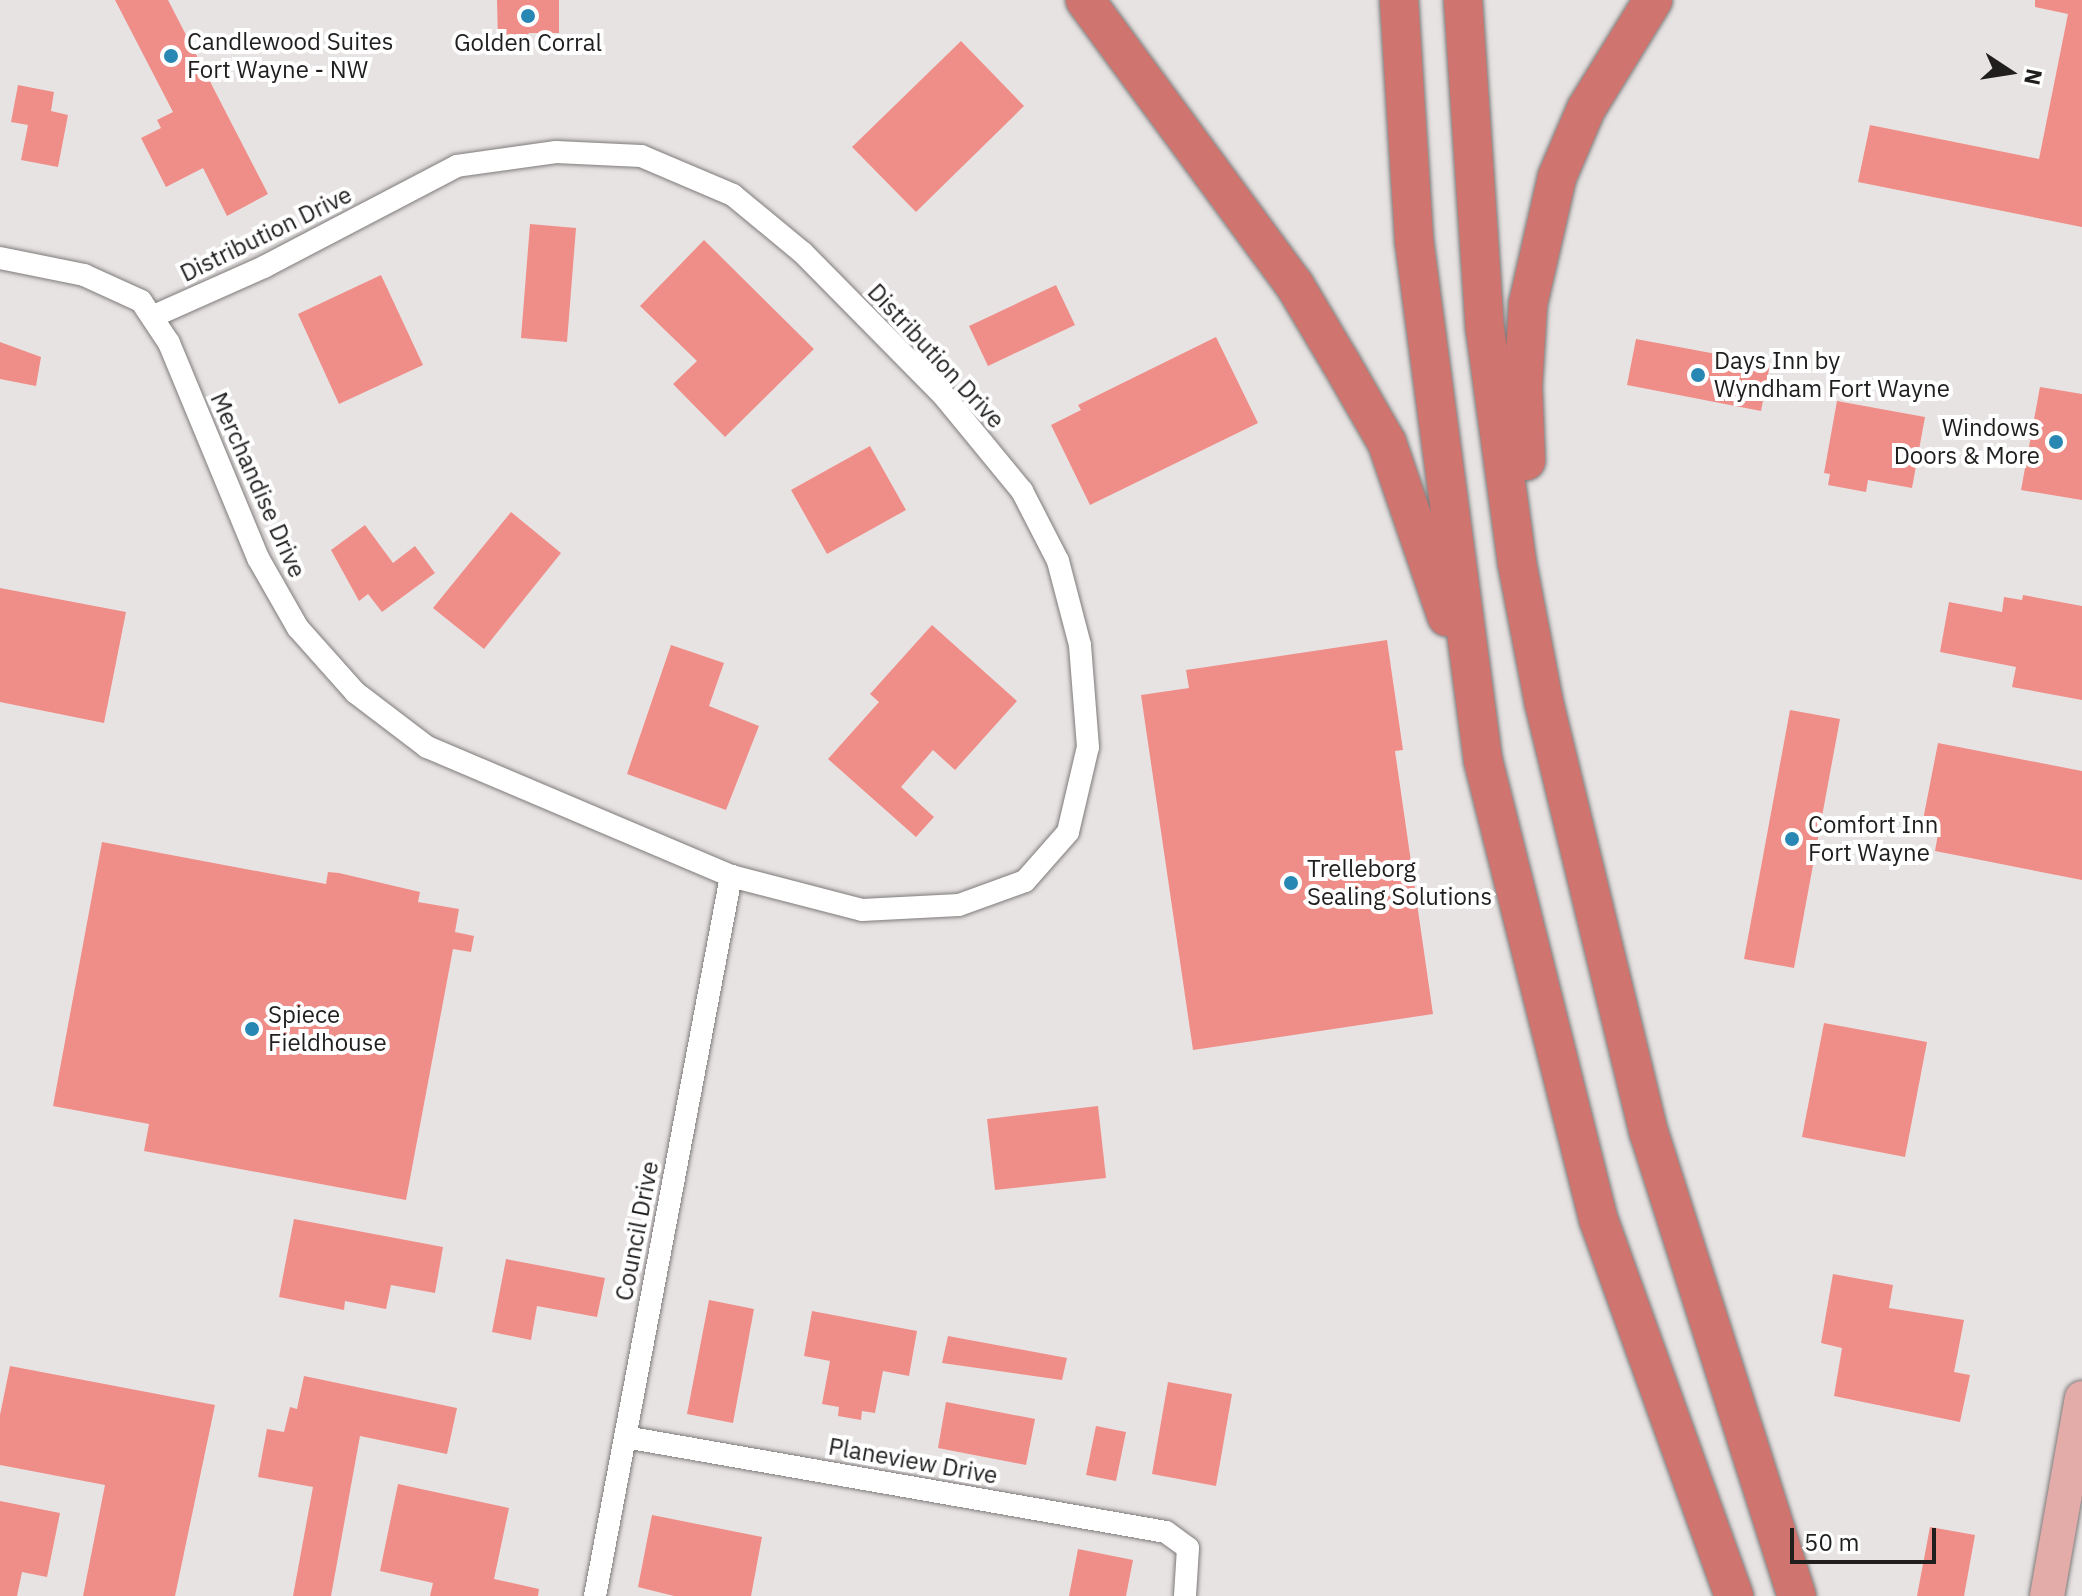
<!DOCTYPE html>
<html>
<head>
<meta charset="utf-8">
<style>
  body { margin:0 }
  #map { position:relative; width:2082px; height:1596px; overflow:hidden; background:#e8e3e3; font-family:"IBM Plex Sans",sans-serif }
  div>[style] { position:absolute }
  .building>* { inset:0; background:#ef8e88 }
  .roads { filter:drop-shadow(0 0 2px #7f7b7b) drop-shadow(0 0 2px #7f7b7b) }
  .street>* { height:22px; margin:-11px; padding:0 11px; transform-origin:11px; border-radius:11px; background:#fff }
  .primary>* { height:34px; margin:-17px; padding:0 17px; transform-origin:17px; border-radius:17px; background:#e3aca9 }
  .highway>* { height:38px; margin:-19px; padding:0 19px; transform-origin:19px; border-radius:19px; background:#d0746f }
  .dots>* { width:22px; height:22px; translate:-50% -50%; box-sizing:border-box; border:4px solid #fff; border-radius:50% }
  span { translate:-50% -50%; white-space:nowrap; text-align:center; line-height:1.15; -webkit-text-stroke:8px #fff; paint-order:stroke }
  .poi-label { font-size:24px; color:#201f1e }
  .left { translate:0 -50%; text-align:left }
  .right { translate:-100% -50%; text-align:right }
  .street-label { font-size:24px; color:#201f1e }
  .north { position:absolute; left:1970px; top:32px; width:80px; height:80px; -webkit-text-stroke:6px #fff; paint-order:stroke; rotate:102deg; font-size:22px; font-weight:700; line-height:32px; text-align:center; color:#201f1e }
  .north::after { content:''; display:block; margin:auto; width:28px; height:36px; background:#201f1e; clip-path:polygon(50% 0,100% 100%,50% 72%,0 100%) }
  .scale { position:absolute; left:1790px; top:1528px; width:146px; height:36px; box-sizing:border-box; border:4px solid #201f1e; border-top:0; padding-left:10px; font-size:24px; line-height:28px; white-space:nowrap; color:#201f1e; -webkit-text-stroke:6px #fff; paint-order:stroke }
</style>
</head>
<body>
<div id="map">
  <div class="building">
    <div style="clip-path:polygon(115px 0,168px 0,268px 194px,227px 216px,203px 168px,166px 187px,141px 138px,161px 128px,157px 120px,173px 112px)"></div>
    <div style="clip-path:polygon(497px 0,559px 0,559px 33px,529px 33px,523px 42px,498px 42px)"></div>
    <div style="clip-path:polygon(2035px 0,2082px 0,2082px 227px,1858px 182px,1870px 125px,2039px 159px,2068px 14px,2035px 7px)"></div>
    <div style="clip-path:polygon(961px 41px,1024px 106px,916px 212px,852px 147px)"></div>
    <div style="clip-path:polygon(18px 85px,54px 92px,51px 111px,68px 115px,58px 167px,21px 160px,28px 125px,11px 122px)"></div>
    <div style="clip-path:polygon(530px 224px,576px 228px,567px 342px,521px 338px)"></div>
    <div style="clip-path:polygon(704px 240px,814px 349px,725px 437px,673px 384px,697px 361px,640px 306px)"></div>
    <div style="clip-path:polygon(381px 275px,423px 365px,339px 404px,298px 314px)"></div>
    <div style="clip-path:polygon(1056px 285px,1075px 325px,988px 366px,969px 326px)"></div>
    <div style="clip-path:polygon(1216px 337px,1258px 423px,1090px 505px,1051px 425px,1081px 410px,1078px 405px)"></div>
    <div style="clip-path:polygon(1636px 339px,1770px 364px,1761px 411px,1627px 385px)"></div>
    <div style="clip-path:polygon(0 342px,41px 357px,36px 386px,0 379px)"></div>
    <div style="clip-path:polygon(2040px 387px,2082px 394px,2082px 500px,2021px 490px)"></div>
    <div style="clip-path:polygon(1837px 401px,1925px 417px,1912px 488px,1868px 480px,1866px 492px,1828px 485px,1830px 474px,1824px 473px)"></div>
    <div style="clip-path:polygon(870px 446px,906px 510px,827px 554px,791px 490px)"></div>
    <div style="clip-path:polygon(511px 512px,561px 553px,484px 649px,433px 608px)"></div>
    <div style="clip-path:polygon(365px 525px,393px 563px,415px 546px,435px 573px,382px 612px,368px 594px,359px 601px,331px 550px)"></div>
    <div style="clip-path:polygon(0 588px,126px 612px,104px 723px,0 702px)"></div>
    <div style="clip-path:polygon(2023px 595px,2082px 606px,2082px 700px,2012px 687px,2016px 667px,1940px 652px,1949px 602px,2002px 612px,2004px 597px,2022px 600px)"></div>
    <div style="clip-path:polygon(932px 625px,1017px 701px,955px 770px,933px 750px,901px 787px,934px 817px,916px 837px,828px 759px,879px 702px,870px 694px)"></div>
    <div style="clip-path:polygon(1387px 640px,1403px 750px,1395px 751px,1433px 1014px,1193px 1050px,1141px 695px,1189px 688px,1186px 670px)"></div>
    <div style="clip-path:polygon(671px 645px,724px 663px,709px 706px,759px 726px,726px 810px,627px 774px)"></div>
    <div style="clip-path:polygon(1790px 710px,1840px 719px,1794px 968px,1744px 959px)"></div>
    <div style="clip-path:polygon(1938px 743px,2082px 771px,2082px 880px,1935px 851px,1939px 828px,1922px 825px)"></div>
    <div style="clip-path:polygon(102px 842px,326px 884px,328px 872px,339px 873px,420px 892px,418px 902px,459px 909px,455px 932px,474px 936px,471px 952px,453px 949px,406px 1200px,144px 1151px,149px 1124px,53px 1106px)"></div>
    <div style="clip-path:polygon(1824px 1023px,1927px 1042px,1905px 1157px,1802px 1137px)"></div>
    <div style="clip-path:polygon(1098px 1106px,1106px 1178px,995px 1190px,987px 1119px)"></div>
    <div style="clip-path:polygon(294px 1219px,443px 1247px,435px 1293px,391px 1285px,386px 1309px,345px 1301px,344px 1310px,279px 1297px)"></div>
    <div style="clip-path:polygon(506px 1259px,605px 1278px,597px 1317px,537px 1306px,531px 1340px,492px 1332px)"></div>
    <div style="clip-path:polygon(1833px 1274px,1893px 1285px,1889px 1308px,1964px 1320px,1954px 1372px,1970px 1375px,1960px 1422px,1834px 1396px,1842px 1348px,1821px 1343px)"></div>
    <div style="clip-path:polygon(709px 1300px,754px 1309px,733px 1423px,687px 1414px)"></div>
    <div style="clip-path:polygon(812px 1311px,917px 1331px,909px 1376px,883px 1371px,875px 1413px,862px 1411px,861px 1420px,838px 1416px,839px 1407px,822px 1404px,830px 1361px,804px 1356px)"></div>
    <div style="clip-path:polygon(948px 1336px,1067px 1358px,1062px 1380px,942px 1363px)"></div>
    <div style="clip-path:polygon(10px 1366px,215px 1405px,175px 1596px,83px 1596px,105px 1485px,0 1465px,0 1415px)"></div>
    <div style="clip-path:polygon(304px 1376px,457px 1408px,447px 1454px,360px 1436px,331px 1596px,293px 1596px,313px 1487px,258px 1477px,267px 1429px,284px 1432px,290px 1407px,297px 1409px)"></div>
    <div style="clip-path:polygon(1168px 1382px,1232px 1394px,1216px 1486px,1152px 1474px)"></div>
    <div style="clip-path:polygon(946px 1402px,1035px 1419px,1026px 1465px,938px 1448px)"></div>
    <div style="clip-path:polygon(1096px 1426px,1126px 1432px,1116px 1481px,1086px 1475px)"></div>
    <div style="clip-path:polygon(398px 1484px,509px 1508px,494px 1579px,539px 1589px,538px 1596px,430px 1596px,433px 1583px,380px 1571px)"></div>
    <div style="clip-path:polygon(0 1501px,60px 1513px,47px 1577px,22px 1572px,17px 1596px,0 1596px)"></div>
    <div style="clip-path:polygon(652px 1515px,762px 1537px,751px 1596px,674px 1596px,638px 1587px)"></div>
    <div style="clip-path:polygon(1930px 1527px,1975px 1535px,1964px 1596px,1917px 1596px)"></div>
    <div style="clip-path:polygon(1078px 1549px,1133px 1560px,1126px 1596px,1069px 1596px)"></div>
  </div>
  <div class="roads">
    <div class="street">
      <div style="left:0;top:258px;width:86px;rotate:11.4deg"></div>
      <div style="left:84px;top:275px;width:63px;rotate:24.5deg"></div>
      <div style="left:141px;top:301px;width:50px;rotate:56.3deg"></div>
      <div style="left:169px;top:343px;width:233px;rotate:67.5deg"></div>
      <div style="left:258px;top:558px;width:81px;rotate:60.3deg"></div>
      <div style="left:298px;top:628px;width:87px;rotate:48.3deg"></div>
      <div style="left:356px;top:693px;width:89px;rotate:37.3deg"></div>
      <div style="left:427px;top:747px;width:330px;rotate:23deg"></div>
      <div style="left:731px;top:876px;width:135px;rotate:14.5deg"></div>
      <div style="left:862px;top:910px;width:97px;rotate:-3deg"></div>
      <div style="left:959px;top:905px;width:70px;rotate:-20deg"></div>
      <div style="left:1025px;top:881px;width:65px;rotate:-48.7deg"></div>
      <div style="left:1068px;top:832px;width:87px;rotate:-76.8deg"></div>
      <div style="left:1088px;top:747px;width:102px;rotate:-94.5deg"></div>
      <div style="left:1080px;top:645px;width:87px;rotate:-104.7deg"></div>
      <div style="left:1058px;top:561px;width:79px;rotate:-117.2deg"></div>
      <div style="left:1022px;top:491px;width:123px;rotate:-129.4deg"></div>
      <div style="left:944px;top:396px;width:201px;rotate:-134.6deg"></div>
      <div style="left:803px;top:253px;width:91px;rotate:-140.4deg"></div>
      <div style="left:733px;top:195px;width:100px;rotate:-157deg"></div>
      <div style="left:641px;top:156px;width:85px;rotate:-177.3deg"></div>
      <div style="left:556px;top:152px;width:100px;rotate:172deg"></div>
      <div style="left:457px;top:166px;width:218px;rotate:152.4deg"></div>
      <div style="left:264px;top:267px;width:120px;rotate:156deg"></div>
      <div style="left:625px;top:1437px;width:549px;rotate:9.96deg"></div>
      <div style="left:1166px;top:1532px;width:27px;rotate:36deg"></div>
      <div style="left:1188px;top:1548px;width:48px;rotate:93.6deg"></div>
      <div style="left:595px;top:1596px;width:733px;rotate:-79.3deg"></div>
    </div>
    <div class="primary">
      <div style="left:2047px;top:1596px;width:201px;rotate:-80deg"></div>
    </div>
    <div class="highway">
      <div style="left:1085px;top:0;width:353px;rotate:53.7deg"></div>
      <div style="left:1294px;top:284px;width:92px;rotate:59.3deg"></div>
      <div style="left:1341px;top:363px;width:92px;rotate:60.1deg"></div>
      <div style="left:1387px;top:443px;width:184px;rotate:71deg"></div>
      <div style="left:1399px;top:0;width:240px;rotate:86.4deg"></div>
      <div style="left:1414px;top:240px;width:525px;rotate:82.44deg"></div>
      <div style="left:1483px;top:760px;width:475px;rotate:75.9deg"></div>
      <div style="left:1599px;top:1221px;width:399px;rotate:70.2deg"></div>
      <div style="left:1463px;top:0;width:330px;rotate:86.2deg"></div>
      <div style="left:1485px;top:329px;width:236px;rotate:82.2deg"></div>
      <div style="left:1517px;top:563px;width:143px;rotate:79.1deg"></div>
      <div style="left:1544px;top:703px;width:443px;rotate:76.3deg"></div>
      <div style="left:1649px;top:1133px;width:486px;rotate:72.3deg"></div>
      <div style="left:1526px;top:461px;width:75px;rotate:-92.3deg"></div>
      <div style="left:1523px;top:386px;width:82px;rotate:-86.5deg"></div>
      <div style="left:1528px;top:304px;width:130px;rotate:-77.1deg"></div>
      <div style="left:1557px;top:177px;width:74px;rotate:-66.9deg"></div>
      <div style="left:1586px;top:109px;width:128px;rotate:-58.4deg"></div>
    </div>
  </div>
  <div class="dots">
    <div style="left:528px;top:16px;background:#2987b3"></div>
    <div style="left:171px;top:56px;background:#2987b3"></div>
    <div style="left:1698px;top:375px;background:#2987b3"></div>
    <div style="left:2056px;top:442px;background:#2987b3"></div>
    <div style="left:1792px;top:839px;background:#2987b3"></div>
    <div style="left:1291px;top:883px;background:#2987b3"></div>
    <div style="left:252px;top:1029px;background:#2987b3"></div>
  </div>
  <div class="poi-label">
    <span class="left" style="left:187px;top:56px">Candlewood Suites<br>Fort Wayne - NW</span>
    <span style="left:528px;top:43px">Golden Corral</span>
    <span class="left" style="left:1714px;top:375px">Days Inn by<br>Wyndham Fort Wayne</span>
    <span class="right" style="left:2040px;top:442px">Windows<br>Doors &amp; More</span>
    <span class="left" style="left:1808px;top:839px">Comfort Inn<br>Fort Wayne</span>
    <span class="left" style="left:1307px;top:883px">Trelleborg<br>Sealing Solutions</span>
    <span class="left" style="left:268px;top:1029px">Spiece<br>Fieldhouse</span>
  </div>
  <div class="street-label">
    <span style="left:266px;top:234px;rotate:-26deg">Distribution Drive</span>
    <span style="left:936px;top:356px;rotate:47deg">Distribution Drive</span>
    <span style="left:258px;top:485px;rotate:66deg">Merchandise Drive</span>
    <span style="left:637px;top:1231px;rotate:-79deg">Council Drive</span>
    <span style="left:913px;top:1461px;rotate:10deg">Planeview Drive</span>
  </div>
  <div class="north">N</div>
  <div class="scale">50 m</div>
</div>
</body>
</html>
